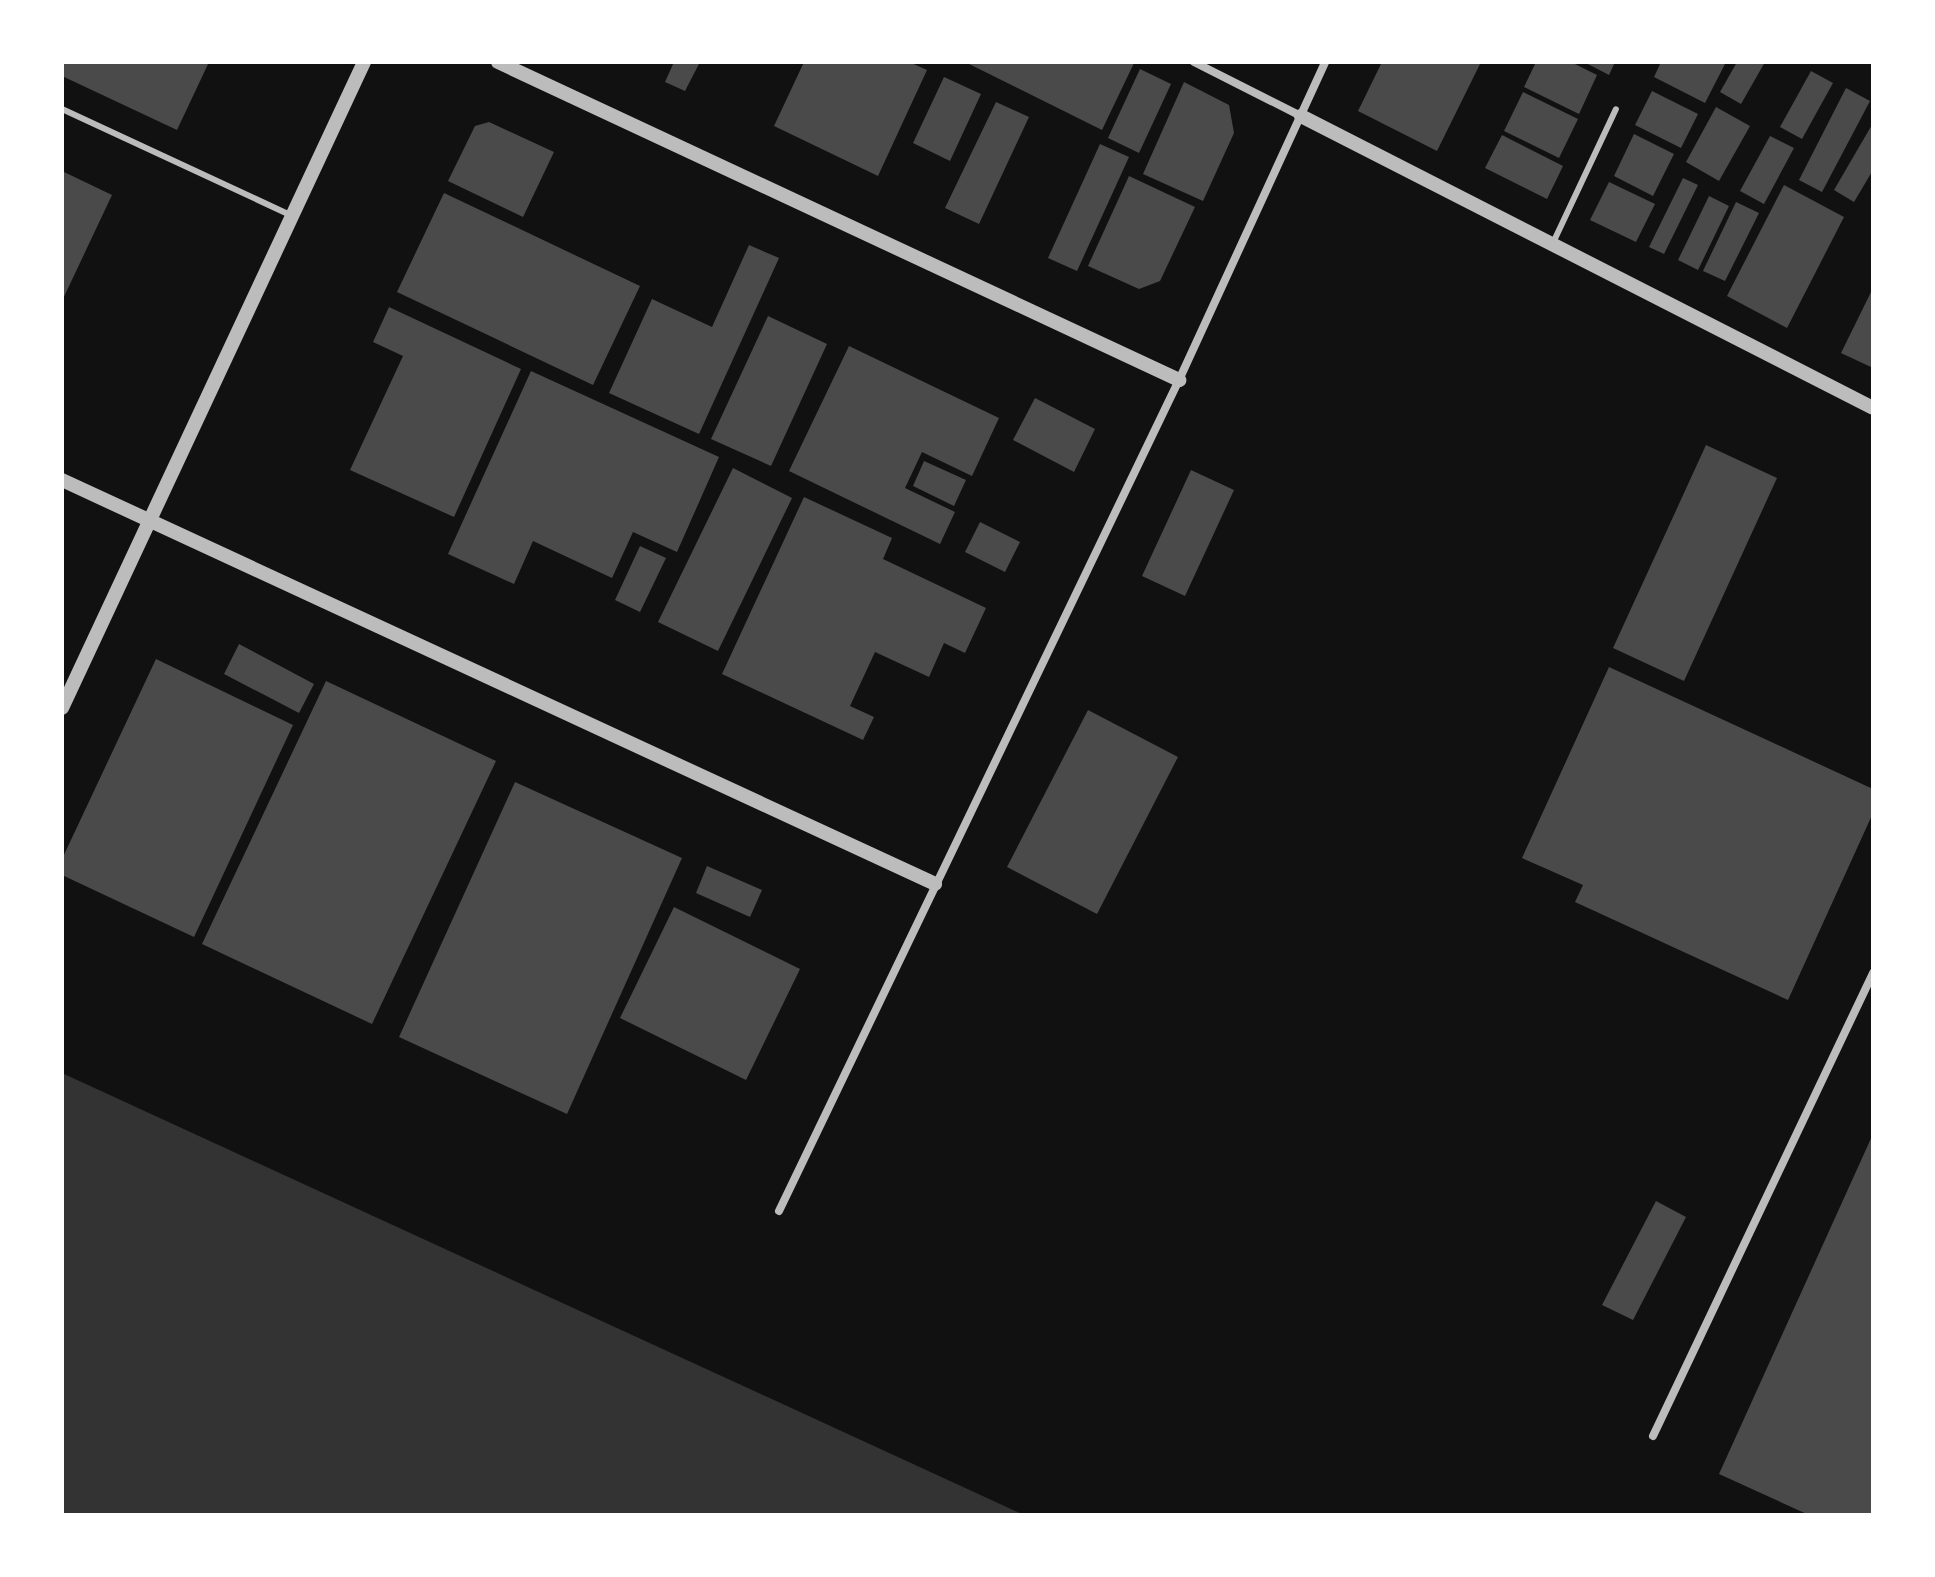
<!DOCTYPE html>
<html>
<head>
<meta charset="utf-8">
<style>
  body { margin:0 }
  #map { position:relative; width:1935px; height:1577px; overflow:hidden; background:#111; font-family:"Asap Condensed",sans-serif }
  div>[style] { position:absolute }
  .water>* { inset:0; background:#333 }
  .building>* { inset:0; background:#4a4a4a }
  .service>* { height:6px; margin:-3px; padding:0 3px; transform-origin:3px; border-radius:3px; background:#bcbcbc }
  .minor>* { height:8px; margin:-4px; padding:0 4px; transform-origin:4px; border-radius:4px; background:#bcbcbc }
  .tertiary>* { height:14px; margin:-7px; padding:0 7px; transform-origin:7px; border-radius:7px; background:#bcbcbc }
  span { translate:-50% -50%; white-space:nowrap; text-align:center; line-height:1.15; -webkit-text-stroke:6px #fff; paint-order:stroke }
  .frame { position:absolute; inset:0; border:64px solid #fff; pointer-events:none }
</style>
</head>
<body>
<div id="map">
  <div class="water">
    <div style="clip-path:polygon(62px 1073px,1024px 1515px,62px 1515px)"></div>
  </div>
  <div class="building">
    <div style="clip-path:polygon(62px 62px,209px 62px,177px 130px,62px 76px)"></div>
    <div style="clip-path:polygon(674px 62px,700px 62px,685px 91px,665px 82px)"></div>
    <div style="clip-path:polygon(804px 62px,909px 62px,927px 70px,878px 176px,774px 126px)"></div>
    <div style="clip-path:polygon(965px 62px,1131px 62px,1134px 63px,1102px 130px)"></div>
    <div style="clip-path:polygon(1382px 62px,1481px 62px,1437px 151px,1358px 111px)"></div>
    <div style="clip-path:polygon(1536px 62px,1571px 62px,1597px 75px,1579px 114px,1524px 87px)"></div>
    <div style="clip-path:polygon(1584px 62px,1615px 62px,1609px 75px)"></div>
    <div style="clip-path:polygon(1661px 62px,1726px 62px,1705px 103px,1654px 77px)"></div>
    <div style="clip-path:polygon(1737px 62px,1765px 62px,1741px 104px,1720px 92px)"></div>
    <div style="clip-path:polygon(1140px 69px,1171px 84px,1139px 153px,1108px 138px)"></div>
    <div style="clip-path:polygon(1811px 71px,1833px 83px,1802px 139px,1780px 127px)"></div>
    <div style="clip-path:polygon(944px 77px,981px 94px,950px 161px,913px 143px)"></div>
    <div style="clip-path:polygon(1184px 82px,1229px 105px,1234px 133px,1203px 201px,1143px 174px)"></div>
    <div style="clip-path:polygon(1846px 88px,1870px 101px,1822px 192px,1799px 180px)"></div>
    <div style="clip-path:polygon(1652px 91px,1698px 114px,1681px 148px,1635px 125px)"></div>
    <div style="clip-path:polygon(1523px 92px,1578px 119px,1559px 158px,1504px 131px)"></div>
    <div style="clip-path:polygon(996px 102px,1029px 117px,979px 224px,945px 208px)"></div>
    <div style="clip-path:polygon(1716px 107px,1750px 126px,1719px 181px,1686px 162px)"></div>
    <div style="clip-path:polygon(489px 122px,554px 152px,523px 217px,448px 181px,475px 126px)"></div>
    <div style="clip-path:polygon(1873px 123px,1873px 170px,1854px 202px,1834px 190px)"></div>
    <div style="clip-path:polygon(1634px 134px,1674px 154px,1653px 196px,1614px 176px)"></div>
    <div style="clip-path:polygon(1502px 135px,1563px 166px,1547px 199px,1485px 168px)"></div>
    <div style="clip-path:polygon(1770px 136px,1794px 148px,1764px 204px,1740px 191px)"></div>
    <div style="clip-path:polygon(1100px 144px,1129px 157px,1077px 271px,1048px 258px)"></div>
    <div style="clip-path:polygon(62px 171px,112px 195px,62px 301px)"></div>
    <div style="clip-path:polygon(1129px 176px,1195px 207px,1160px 281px,1139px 289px,1088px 266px)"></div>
    <div style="clip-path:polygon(1683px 178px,1698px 185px,1664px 254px,1649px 247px)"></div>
    <div style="clip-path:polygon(1609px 182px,1655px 204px,1636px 242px,1590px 220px)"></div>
    <div style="clip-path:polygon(1784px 185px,1844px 217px,1787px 328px,1727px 296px)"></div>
    <div style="clip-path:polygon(444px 193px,640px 286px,593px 385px,397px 292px)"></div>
    <div style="clip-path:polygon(1709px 196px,1729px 206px,1698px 270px,1678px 260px)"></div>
    <div style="clip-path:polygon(1736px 202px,1759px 213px,1725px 281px,1703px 271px)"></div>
    <div style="clip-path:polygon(749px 245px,779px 258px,699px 434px,609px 393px,652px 299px,712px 327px)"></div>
    <div style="clip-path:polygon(1873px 288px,1873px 368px,1841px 353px)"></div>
    <div style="clip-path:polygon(389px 307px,521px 369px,454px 517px,350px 470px,403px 356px,373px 342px)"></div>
    <div style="clip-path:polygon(768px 316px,827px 344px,771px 466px,711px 439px)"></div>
    <div style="clip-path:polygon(849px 346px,999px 418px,972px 476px,922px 452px,905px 488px,955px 512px,940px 544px,789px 471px)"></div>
    <div style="clip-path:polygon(531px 371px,719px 457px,677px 552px,633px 532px,612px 578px,533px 541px,514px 584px,448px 554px)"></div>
    <div style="clip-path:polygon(1035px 398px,1095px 429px,1074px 472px,1013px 440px)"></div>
    <div style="clip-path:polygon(1706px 445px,1777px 478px,1684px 681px,1613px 648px)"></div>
    <div style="clip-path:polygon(924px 461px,966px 480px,954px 506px,913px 486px)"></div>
    <div style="clip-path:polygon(733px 468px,792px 498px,718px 651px,658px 622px)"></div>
    <div style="clip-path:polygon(1191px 470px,1234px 490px,1185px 596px,1142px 576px)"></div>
    <div style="clip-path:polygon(804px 497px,892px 538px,883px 559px,986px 608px,965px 653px,944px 643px,929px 677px,875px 652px,850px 706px,874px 717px,863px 740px,722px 674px)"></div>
    <div style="clip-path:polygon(980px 522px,1020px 542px,1005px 572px,965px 552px)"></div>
    <div style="clip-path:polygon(640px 546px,666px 558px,640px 612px,615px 600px)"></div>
    <div style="clip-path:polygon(239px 644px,314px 684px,299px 713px,224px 674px)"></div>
    <div style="clip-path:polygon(156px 659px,293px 725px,194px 937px,62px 875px,62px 859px)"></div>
    <div style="clip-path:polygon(1609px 667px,1873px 789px,1873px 813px,1788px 1000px,1575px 902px,1583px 885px,1522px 858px)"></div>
    <div style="clip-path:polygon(326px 681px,496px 761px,372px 1024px,202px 944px)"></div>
    <div style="clip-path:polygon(1088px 710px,1178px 757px,1097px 914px,1007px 867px)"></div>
    <div style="clip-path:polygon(515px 782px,682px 858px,567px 1114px,399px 1037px)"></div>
    <div style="clip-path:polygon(707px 866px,762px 890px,750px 917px,696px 893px)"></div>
    <div style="clip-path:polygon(674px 907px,800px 969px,746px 1080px,620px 1018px)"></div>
    <div style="clip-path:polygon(1873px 1134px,1873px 1515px,1809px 1515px,1719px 1474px)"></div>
    <div style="clip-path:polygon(1656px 1201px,1686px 1217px,1633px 1320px,1602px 1305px)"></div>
  </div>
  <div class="service">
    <div style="left:62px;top:109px;width:251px;rotate:24.9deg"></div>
    <div style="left:1552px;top:245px;width:150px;rotate:-64.8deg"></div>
  </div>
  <div class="minor">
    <div style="left:1194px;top:62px;width:120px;rotate:26.8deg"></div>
    <div style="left:779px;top:1211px;width:922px;rotate:-64.3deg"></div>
    <div style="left:1179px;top:380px;width:350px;rotate:-65.3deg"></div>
    <div style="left:1653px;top:1436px;width:513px;rotate:-64.58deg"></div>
  </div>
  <div class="tertiary">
    <div style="left:498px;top:62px;width:752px;rotate:25.03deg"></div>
    <div style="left:1301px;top:116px;width:642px;rotate:27.04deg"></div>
    <div style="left:62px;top:480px;width:962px;rotate:24.83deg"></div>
    <div style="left:62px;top:708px;width:713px;rotate:-64.94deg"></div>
  </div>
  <div class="frame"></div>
</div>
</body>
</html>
